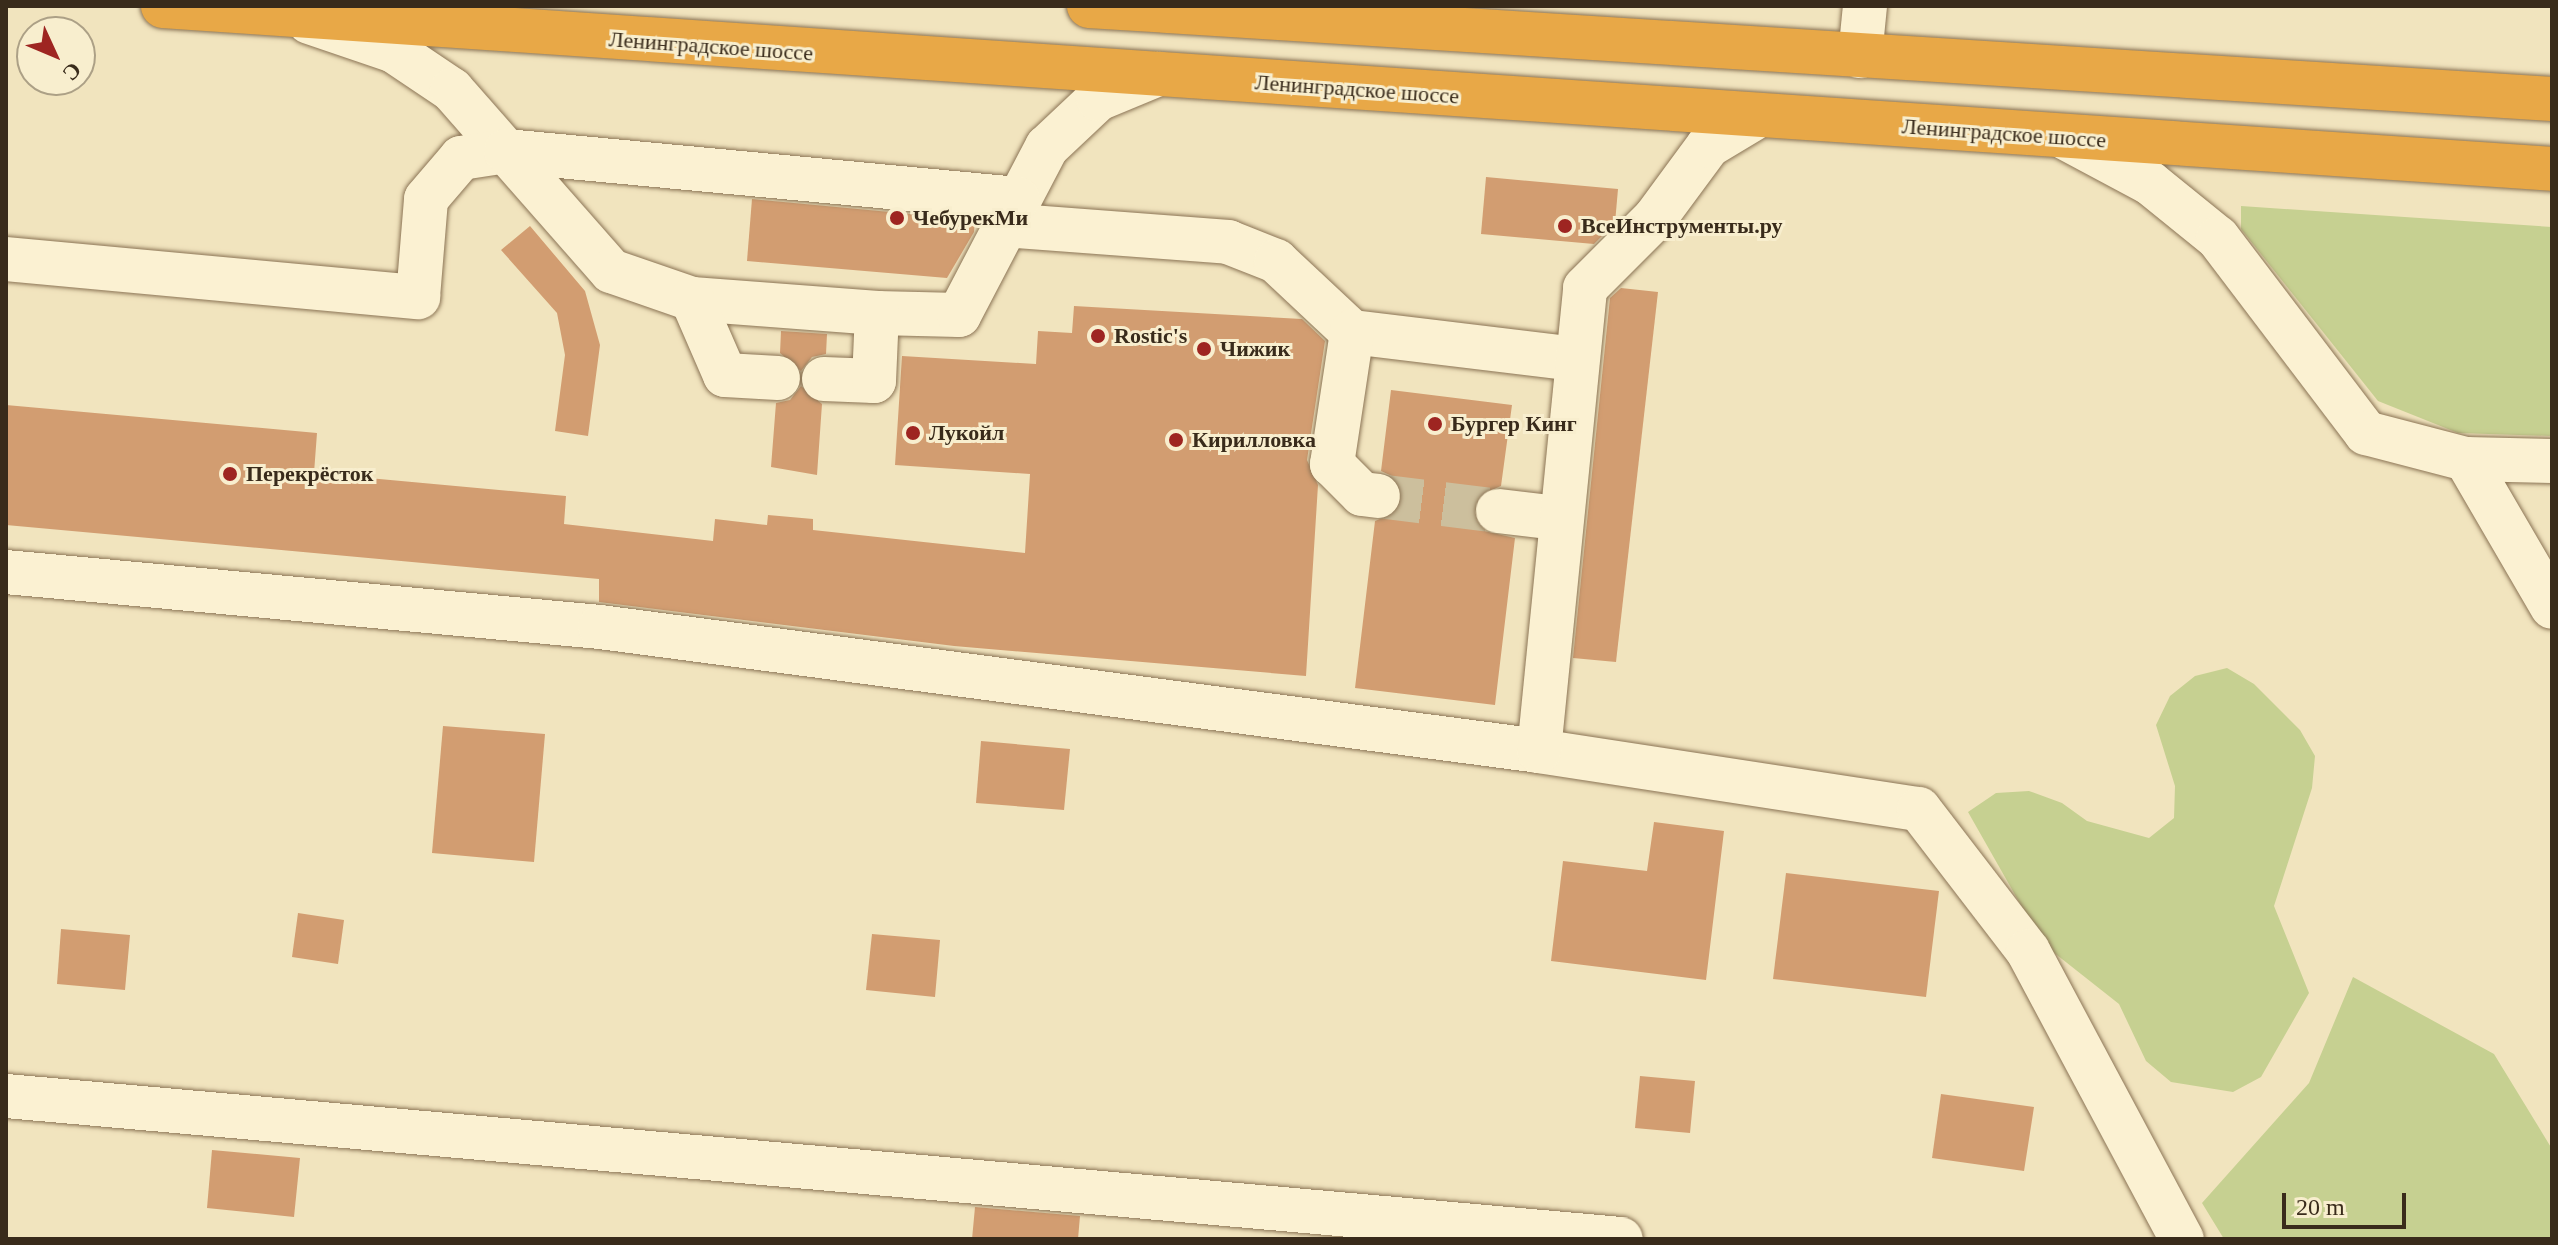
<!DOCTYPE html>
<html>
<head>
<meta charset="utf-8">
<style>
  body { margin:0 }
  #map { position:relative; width:2558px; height:1245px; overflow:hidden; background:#f1e4be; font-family:Georgia,serif }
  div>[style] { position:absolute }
  .green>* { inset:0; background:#c6d091 }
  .building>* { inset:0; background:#d29d71 }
  .minor-tunnel>* { height:44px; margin-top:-22px; transform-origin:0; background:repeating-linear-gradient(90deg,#ccbf9d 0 44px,transparent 0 66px) }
  .roads { filter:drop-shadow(0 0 2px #8b7455) drop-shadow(0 0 2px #8b7455) }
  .minor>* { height:44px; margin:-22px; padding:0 22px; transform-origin:22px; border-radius:22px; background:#fbf1d2 }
  .highway>* { height:44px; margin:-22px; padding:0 22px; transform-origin:22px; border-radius:22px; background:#e8a847 }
  .dots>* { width:22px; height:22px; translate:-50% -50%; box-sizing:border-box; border:4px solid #f8eece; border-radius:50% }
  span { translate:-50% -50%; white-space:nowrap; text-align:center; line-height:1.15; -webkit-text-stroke:6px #f8eece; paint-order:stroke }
  .street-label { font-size:22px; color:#392b1b }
  .poi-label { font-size:22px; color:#392b1b; font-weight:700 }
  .left { translate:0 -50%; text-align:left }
  .frame { position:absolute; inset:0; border:8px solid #392b1b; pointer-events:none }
  .north { position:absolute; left:16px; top:16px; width:80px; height:80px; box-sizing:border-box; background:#f8eece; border:2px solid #aca086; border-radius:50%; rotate:134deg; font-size:22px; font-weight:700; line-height:32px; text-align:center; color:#392b1b }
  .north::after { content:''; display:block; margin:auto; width:28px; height:36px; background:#9e2521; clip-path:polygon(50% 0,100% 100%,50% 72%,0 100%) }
  .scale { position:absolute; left:2282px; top:1193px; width:124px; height:36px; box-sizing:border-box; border:4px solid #392b1b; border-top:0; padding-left:10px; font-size:24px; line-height:28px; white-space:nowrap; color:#392b1b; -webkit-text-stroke:6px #f8eece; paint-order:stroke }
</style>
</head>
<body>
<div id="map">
  <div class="green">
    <div style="clip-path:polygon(2241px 206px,2552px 227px,2552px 436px,2458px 433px,2378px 401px,2241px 229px)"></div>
    <div style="clip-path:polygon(2227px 668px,2254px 684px,2300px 730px,2315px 756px,2312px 788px,2274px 906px,2309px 993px,2261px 1077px,2233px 1092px,2171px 1082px,2146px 1061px,2119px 1004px,2043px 944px,1968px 812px,1996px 793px,2029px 791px,2062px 803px,2087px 821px,2149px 838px,2174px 818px,2175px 786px,2156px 725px,2170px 696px,2195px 676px)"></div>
    <div style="clip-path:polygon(2353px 977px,2494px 1054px,2552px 1149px,2552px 1239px,2224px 1239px,2202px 1203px,2309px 1083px)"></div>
  </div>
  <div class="building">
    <div style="clip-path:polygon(1486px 177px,1618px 189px,1615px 223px,1594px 244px,1481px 234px)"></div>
    <div style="clip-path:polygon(752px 199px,975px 220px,974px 232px,947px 278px,747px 261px)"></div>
    <div style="clip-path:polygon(530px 226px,585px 291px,600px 345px,588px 436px,555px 431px,565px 355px,557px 313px,501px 250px)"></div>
    <div style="clip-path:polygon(1621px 288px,1658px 292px,1616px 662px,1573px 658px,1610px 298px)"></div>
    <div style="clip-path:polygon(1074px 306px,1302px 319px,1325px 341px,1307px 460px,1318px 485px,1306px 676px,954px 646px,599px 602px,599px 579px,6px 525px,6px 405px,317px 433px,314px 473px,566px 496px,564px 524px,713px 541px,715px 519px,767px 525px,768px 515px,813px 519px,813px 530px,1025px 553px,1030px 474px,895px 465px,902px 356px,1036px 364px,1038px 331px,1072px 333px)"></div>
    <div style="clip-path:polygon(781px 331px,827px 334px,826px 354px,812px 357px,801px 371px,780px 353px)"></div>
    <div style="clip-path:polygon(801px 386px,822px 404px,817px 475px,771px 467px,776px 403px,790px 400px)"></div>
    <div style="clip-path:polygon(1391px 390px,1512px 405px,1501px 486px,1478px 496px,1473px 509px,1484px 531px,1515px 538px,1495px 705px,1355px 688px,1375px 521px,1397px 512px,1403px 498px,1394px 477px,1381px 471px)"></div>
    <div style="clip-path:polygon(443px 726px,545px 734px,534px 862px,432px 853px)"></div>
    <div style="clip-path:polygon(981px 741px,1070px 749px,1064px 810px,976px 803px)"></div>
    <div style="clip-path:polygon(1654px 822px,1724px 831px,1706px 980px,1551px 961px,1563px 861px,1647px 871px)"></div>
    <div style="clip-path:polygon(1786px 873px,1939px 891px,1926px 997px,1773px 979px)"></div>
    <div style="clip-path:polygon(298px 913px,344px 920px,338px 964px,292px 957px)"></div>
    <div style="clip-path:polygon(61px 929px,130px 935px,125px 990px,57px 984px)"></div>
    <div style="clip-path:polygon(872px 934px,940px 940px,935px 997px,866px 990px)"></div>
    <div style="clip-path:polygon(1640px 1076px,1695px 1081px,1690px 1133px,1635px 1128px)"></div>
    <div style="clip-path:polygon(1941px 1094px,2034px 1107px,2024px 1171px,1932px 1158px)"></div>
    <div style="clip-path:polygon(212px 1150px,300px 1158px,294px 1217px,207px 1208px)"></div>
    <div style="clip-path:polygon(975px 1207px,1080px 1216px,1078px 1239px,972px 1239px)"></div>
  </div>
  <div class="minor-tunnel">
    <div style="left:1378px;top:496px;width:121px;rotate:7.1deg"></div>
  </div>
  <div class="roads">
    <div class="minor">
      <div style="left:309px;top:22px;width:90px;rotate:18.8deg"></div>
      <div style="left:394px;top:51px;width:70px;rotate:33.9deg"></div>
      <div style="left:452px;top:90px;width:241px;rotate:48.7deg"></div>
      <div style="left:611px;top:271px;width:86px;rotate:19.1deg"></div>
      <div style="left:692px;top:299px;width:186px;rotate:4.3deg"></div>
      <div style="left:877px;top:313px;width:82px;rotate:1.4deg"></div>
      <div style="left:959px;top:315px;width:190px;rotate:-62.4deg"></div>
      <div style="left:1047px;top:147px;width:70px;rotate:-43.3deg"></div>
      <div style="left:1098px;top:99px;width:65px;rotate:-22.6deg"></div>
      <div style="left:1860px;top:56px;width:50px;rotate:-84.3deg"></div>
      <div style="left:2066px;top:138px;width:95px;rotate:28.2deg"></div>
      <div style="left:2150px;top:183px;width:87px;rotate:39deg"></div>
      <div style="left:2218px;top:238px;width:245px;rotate:52.8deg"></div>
      <div style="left:2366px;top:433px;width:103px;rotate:14.6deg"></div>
      <div style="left:2466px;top:459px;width:86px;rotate:1.3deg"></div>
      <div style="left:1004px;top:225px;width:225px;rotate:4.3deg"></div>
      <div style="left:1228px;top:242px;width:52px;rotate:21.6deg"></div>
      <div style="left:1276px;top:261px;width:104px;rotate:43.1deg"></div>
      <div style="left:1352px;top:332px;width:225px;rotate:6.9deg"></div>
      <div style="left:6px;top:259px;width:414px;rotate:5.3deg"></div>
      <div style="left:418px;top:297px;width:98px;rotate:-85.3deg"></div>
      <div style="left:426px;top:199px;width:54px;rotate:-49.5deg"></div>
      <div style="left:461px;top:158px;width:46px;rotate:-8.8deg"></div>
      <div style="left:506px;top:151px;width:514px;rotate:5.36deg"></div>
      <div style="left:692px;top:299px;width:83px;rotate:66.5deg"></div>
      <div style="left:725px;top:375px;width:53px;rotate:3.2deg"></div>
      <div style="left:1352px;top:332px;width:134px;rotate:98.6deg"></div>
      <div style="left:1332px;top:464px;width:42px;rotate:45deg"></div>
      <div style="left:1362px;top:494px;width:16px;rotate:7deg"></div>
      <div style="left:824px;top:379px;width:50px;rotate:2.3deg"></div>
      <div style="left:874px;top:381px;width:68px;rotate:-87.5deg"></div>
      <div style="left:2466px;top:459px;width:171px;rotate:59.8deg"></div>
      <div style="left:1498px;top:511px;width:60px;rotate:6.7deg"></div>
      <div style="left:6px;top:572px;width:597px;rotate:5.29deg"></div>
      <div style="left:600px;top:627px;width:947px;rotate:7.52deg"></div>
      <div style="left:1539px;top:751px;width:384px;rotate:8.7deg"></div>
      <div style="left:1919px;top:809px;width:179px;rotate:52.5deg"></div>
      <div style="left:2028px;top:951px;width:327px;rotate:61.9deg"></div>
      <div style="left:1539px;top:751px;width:465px;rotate:-84.3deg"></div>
      <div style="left:1585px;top:288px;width:99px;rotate:-45deg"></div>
      <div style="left:1655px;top:218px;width:89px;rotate:-53.6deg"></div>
      <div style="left:1708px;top:146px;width:52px;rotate:-31deg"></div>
      <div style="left:6px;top:1096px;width:1621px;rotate:5.06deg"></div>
    </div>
    <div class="highway">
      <div style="left:163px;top:6px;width:2395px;rotate:3.9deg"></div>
      <div style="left:1089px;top:6px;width:1466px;rotate:3.64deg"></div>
    </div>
  </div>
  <div class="dots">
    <div style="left:897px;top:218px;background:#9e2521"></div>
    <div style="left:1565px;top:226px;background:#9e2521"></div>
    <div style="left:1098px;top:336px;background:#9e2521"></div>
    <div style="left:1204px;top:349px;background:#9e2521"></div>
    <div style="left:1435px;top:424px;background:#9e2521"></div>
    <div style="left:913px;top:433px;background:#9e2521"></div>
    <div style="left:1176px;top:440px;background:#9e2521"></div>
    <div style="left:230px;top:474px;background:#9e2521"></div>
  </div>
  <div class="street-label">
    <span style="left:711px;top:46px;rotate:4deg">Ленинградское шоссе</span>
    <span style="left:1357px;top:89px;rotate:4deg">Ленинградское шоссе</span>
    <span style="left:2004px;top:133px;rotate:4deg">Ленинградское шоссе</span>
  </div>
  <div class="poi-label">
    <span class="left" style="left:913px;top:218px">ЧебурекМи</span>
    <span class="left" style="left:1581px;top:226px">ВсеИнструменты.ру</span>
    <span class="left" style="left:1114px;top:336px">Rostic's</span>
    <span class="left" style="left:1220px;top:349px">Чижик</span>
    <span class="left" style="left:1451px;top:424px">Бургер Кинг</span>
    <span class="left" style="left:929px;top:433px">Лукойл</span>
    <span class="left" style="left:1192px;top:440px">Кирилловка</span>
    <span class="left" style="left:246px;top:474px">Перекрёсток</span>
  </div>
  <div class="frame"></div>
  <div class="north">С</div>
  <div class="scale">20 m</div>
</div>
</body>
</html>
